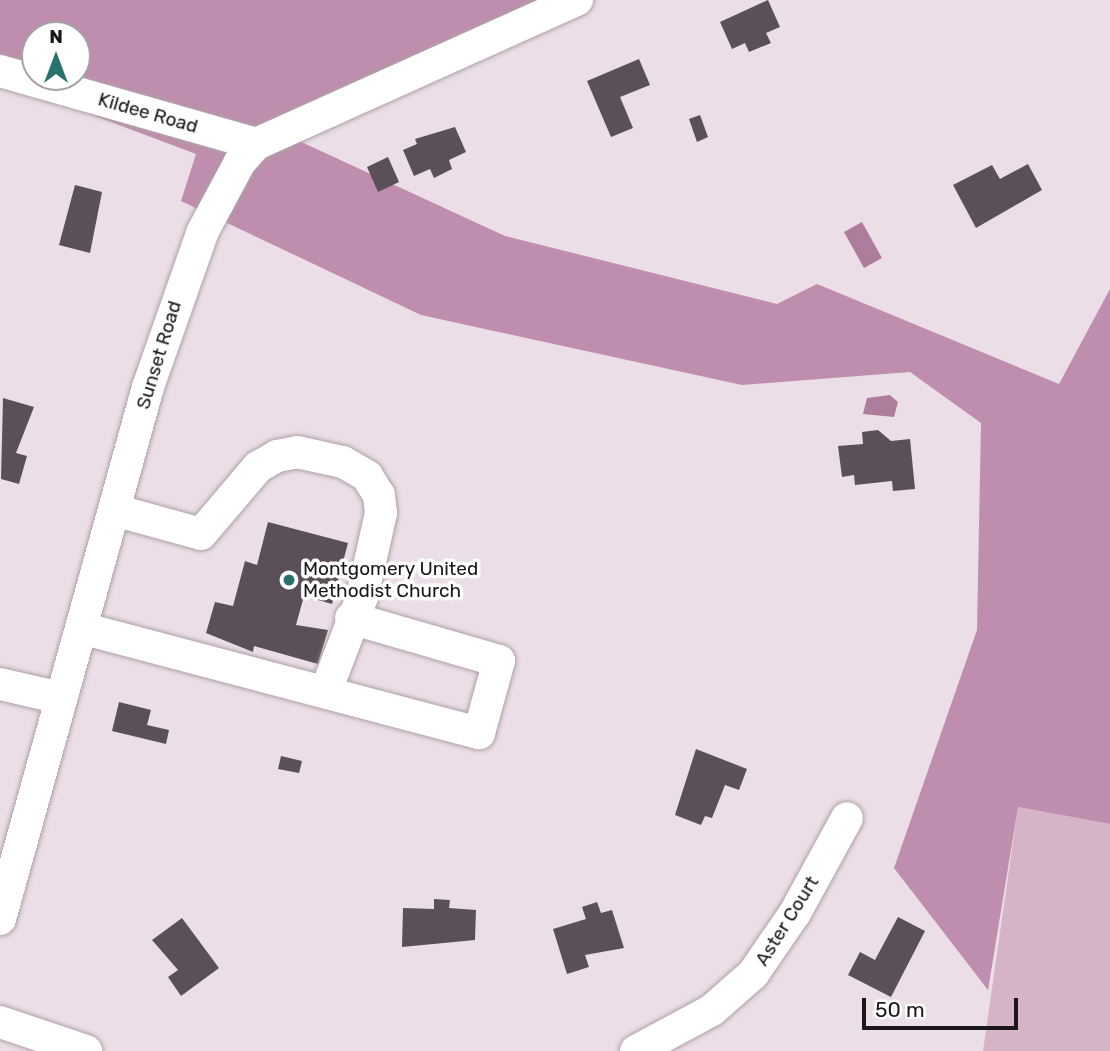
<!DOCTYPE html>
<html>
<head>
<meta charset="utf-8">
<style>
  body { margin:0 }
  #map { position:relative; width:1110px; height:1051px; overflow:hidden; background:#ecdee6; font-family:Rubik,sans-serif }
  div>[style] { position:absolute }
  .green>* { inset:0; background:#d6b4c8 }
  .forest>* { inset:0; background:#bf8dad }
  .water>* { inset:0; background:#ae7d9c }
  .building>* { inset:0; background:#5b5057 }
  .roads { filter:drop-shadow(0 0 2px #aea0a8) drop-shadow(0 0 2px #aea0a8) }
  .minor>* { height:32px; margin:-16px; padding:0 16px; transform-origin:16px; border-radius:16px; background:#fff }
  .dots>* { width:19px; height:19px; translate:-50% -50%; box-sizing:border-box; border:4px solid #fff; border-radius:50% }
  span { translate:-50% -50%; white-space:nowrap; text-align:center; line-height:1.15; -webkit-text-stroke:7px #fff; paint-order:stroke }
  .street-label { font-size:19px; color:#1b1619 }
  .poi-label { font-size:19px; color:#1b1619 }
  .left { translate:0 -50%; text-align:left }
  .north { position:absolute; left:21px; top:21px; width:70px; height:70px; box-sizing:border-box; background:#fff; border:2px solid #a4a2a3; border-radius:50%; rotate:0deg; font-size:19px; font-weight:700; line-height:28px; text-align:center; color:#1b1619 }
  .north::after { content:''; display:block; margin:auto; width:24px; height:32px; background:#28726e; clip-path:polygon(50% 0,100% 100%,50% 72%,0 100%) }
  .scale { position:absolute; left:862px; top:998px; width:156px; height:32px; box-sizing:border-box; border:4px solid #1b1619; border-top:0; padding-left:9px; font-size:21px; line-height:24px; white-space:nowrap; color:#1b1619; -webkit-text-stroke:5px #fff; paint-order:stroke }
</style>
</head>
<body>
<div id="map">
  <div class="green">
    <div style="clip-path:polygon(1018px 807px,1110px 824px,1110px 1051px,983px 1051px)"></div>
  </div>
  <div class="forest">
    <div style="clip-path:polygon(evenodd,0 0,566px 0,271px 128px,505px 236px,777px 304px,817px 284px,1059px 384px,1110px 289px,1110px 824px,1018px 807px,988px 990px,894px 868px,977px 630px,981px 423px,910px 372px,742px 385px,421px 315px,181px 201px,196px 154px,0 80px,0 0,35px 35px,77px 35px,77px 77px,35px 77px,35px 35px)"></div>
  </div>
  <div class="water">
    <div style="clip-path:polygon(862px 222px,882px 258px,864px 268px,844px 232px)"></div>
    <div style="clip-path:polygon(890px 395px,898px 402px,894px 417px,863px 414px,867px 398px)"></div>
  </div>
  <div class="building">
    <div style="clip-path:polygon(768px 0,780px 27px,766px 33px,771px 43px,749px 52px,745px 43px,732px 49px,720px 22px)"></div>
    <div style="clip-path:polygon(639px 59px,650px 85px,620px 97px,633px 128px,611px 137px,587px 81px)"></div>
    <div style="clip-path:polygon(700px 115px,708px 137px,697px 142px,689px 119px)"></div>
    <div style="clip-path:polygon(455px 127px,466px 152px,449px 160px,452px 169px,434px 178px,430px 169px,414px 176px,403px 150px,417px 144px,415px 139px)"></div>
    <div style="clip-path:polygon(388px 157px,399px 182px,378px 192px,367px 167px)"></div>
    <div style="clip-path:polygon(1028px 164px,1042px 190px,976px 228px,953px 185px,992px 165px,1000px 179px)"></div>
    <div style="clip-path:polygon(75px 185px,102px 192px,90px 253px,59px 245px)"></div>
    <div style="clip-path:polygon(3px 398px,34px 407px,16px 453px,27px 456px,19px 484px,1px 479px)"></div>
    <div style="clip-path:polygon(878px 430px,891px 441px,910px 439px,915px 489px,893px 491px,892px 481px,855px 485px,854px 475px,842px 477px,838px 446px,863px 444px,862px 432px)"></div>
    <div style="clip-path:polygon(268px 522px,348px 543px,332px 604px,304px 596px,296px 625px,328px 630px,318px 664px,254px 646px,253px 652px,206px 633px,215px 602px,233px 606px,245px 561px,257px 565px)"></div>
    <div style="clip-path:polygon(119px 702px,151px 710px,147px 725px,169px 730px,166px 744px,112px 731px)"></div>
    <div style="clip-path:polygon(696px 749px,747px 769px,739px 790px,725px 785px,712px 818px,705px 816px,701px 825px,675px 815px)"></div>
    <div style="clip-path:polygon(281px 756px,302px 761px,299px 773px,278px 769px)"></div>
    <div style="clip-path:polygon(434px 899px,450px 900px,449px 908px,476px 910px,475px 940px,402px 947px,403px 908px,434px 909px)"></div>
    <div style="clip-path:polygon(597px 902px,601px 913px,612px 910px,624px 948px,585px 955px,589px 967px,567px 974px,553px 929px,586px 919px,582px 907px)"></div>
    <div style="clip-path:polygon(898px 917px,925px 931px,891px 997px,848px 975px,860px 952px,875px 960px)"></div>
    <div style="clip-path:polygon(182px 918px,219px 968px,181px 996px,168px 977px,178px 970px,152px 940px)"></div>
  </div>
  <div class="roads">
    <div class="minor">
      <div style="left:0;top:71px;width:266px;rotate:15.9deg"></div>
      <div style="left:114px;top:510px;width:90px;rotate:15.4deg"></div>
      <div style="left:201px;top:534px;width:88px;rotate:-49.6deg"></div>
      <div style="left:258px;top:467px;width:22px;rotate:-30deg"></div>
      <div style="left:277px;top:456px;width:20px;rotate:-11deg"></div>
      <div style="left:297px;top:452px;width:47px;rotate:12.3deg"></div>
      <div style="left:343px;top:462px;width:28px;rotate:30deg"></div>
      <div style="left:367px;top:476px;width:22px;rotate:58deg"></div>
      <div style="left:379px;top:495px;width:18px;rotate:84deg"></div>
      <div style="left:381px;top:513px;width:86px;rotate:102.7deg"></div>
      <div style="left:362px;top:597px;width:101px;rotate:111deg"></div>
      <div style="left:81px;top:628px;width:412px;rotate:14.8deg"></div>
      <div style="left:479px;top:733px;width:75px;rotate:-74.5deg"></div>
      <div style="left:499px;top:661px;width:154px;rotate:-163.8deg"></div>
      <div style="left:0;top:684px;width:63px;rotate:12.9deg"></div>
      <div style="left:0;top:919px;width:552px;rotate:-74.45deg"></div>
      <div style="left:148px;top:387px;width:165px;rotate:-70.6deg"></div>
      <div style="left:203px;top:231px;width:78px;rotate:-61.8deg"></div>
      <div style="left:240px;top:162px;width:24px;rotate:-48deg"></div>
      <div style="left:256px;top:144px;width:352px;rotate:-24.2deg"></div>
      <div style="left:0;top:1022px;width:91px;rotate:18.6deg"></div>
      <div style="left:636px;top:1051px;width:86px;rotate:-28.3deg"></div>
      <div style="left:712px;top:1010px;width:55px;rotate:-41.3deg"></div>
      <div style="left:753px;top:974px;width:74px;rotate:-55.5deg"></div>
      <div style="left:795px;top:913px;width:108px;rotate:-61.3deg"></div>
    </div>
  </div>
  <div class="dots">
    <div style="left:289px;top:580px;background:#28726e"></div>
  </div>
  <div class="street-label">
    <span style="left:148px;top:113px;rotate:16deg">Kildee Road</span>
    <span style="left:159px;top:355px;rotate:-73deg">Sunset Road</span>
    <span style="left:787px;top:921px;rotate:-58deg">Aster Court</span>
  </div>
  <div class="poi-label">
    <span class="left" style="left:303px;top:580px">Montgomery United<br>Methodist Church</span>
  </div>
  <div class="north">N</div>
  <div class="scale">50 m</div>
</div>
</body>
</html>
